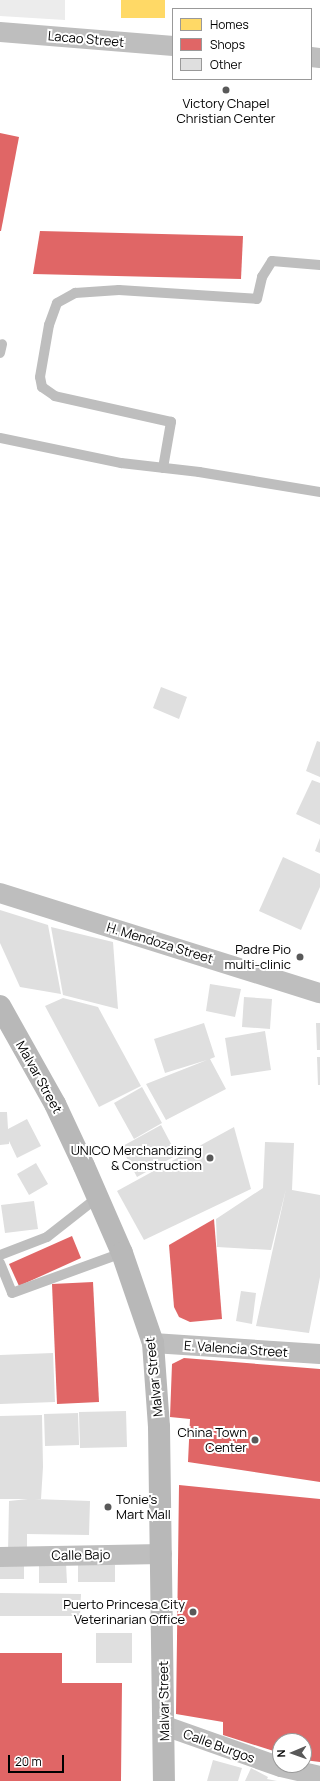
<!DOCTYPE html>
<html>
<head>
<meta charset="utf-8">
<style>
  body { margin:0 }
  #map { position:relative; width:320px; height:1781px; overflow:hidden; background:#fff; font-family:Manrope,sans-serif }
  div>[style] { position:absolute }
  .green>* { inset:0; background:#ececec }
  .homes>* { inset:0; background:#ffd966 }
  .shops>* { inset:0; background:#e06666 }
  .building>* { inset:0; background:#dfdfdf }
  .service>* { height:10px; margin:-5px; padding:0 5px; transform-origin:5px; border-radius:5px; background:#bebebe }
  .minor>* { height:20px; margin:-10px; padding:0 10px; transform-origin:10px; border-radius:10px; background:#bebebe }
  .secondary>* { height:22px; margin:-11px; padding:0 11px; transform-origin:11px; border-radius:11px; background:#b8b8b8 }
  .dots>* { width:11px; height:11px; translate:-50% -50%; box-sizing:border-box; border:2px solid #fff; border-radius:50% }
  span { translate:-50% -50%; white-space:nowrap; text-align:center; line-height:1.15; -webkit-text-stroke:4px #fff; paint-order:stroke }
  .street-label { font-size:13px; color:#000 }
  .poi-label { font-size:13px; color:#000 }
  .right { translate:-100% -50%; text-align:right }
  .left { translate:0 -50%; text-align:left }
  .legend { position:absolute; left:172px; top:8px; width:140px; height:72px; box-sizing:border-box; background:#fff; border:1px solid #999; margin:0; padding:5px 7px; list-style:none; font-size:12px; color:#000 }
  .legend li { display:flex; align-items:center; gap:8px; height:20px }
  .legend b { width:20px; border:1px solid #999 }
  .north { position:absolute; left:272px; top:1733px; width:40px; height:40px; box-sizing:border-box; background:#fff; border:1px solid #999; border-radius:50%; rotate:268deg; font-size:11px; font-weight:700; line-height:16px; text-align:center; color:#000 }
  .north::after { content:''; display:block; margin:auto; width:14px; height:18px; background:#595959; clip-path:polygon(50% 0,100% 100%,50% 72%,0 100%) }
  .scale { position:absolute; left:8px; top:1755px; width:56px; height:18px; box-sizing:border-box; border:2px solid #000; border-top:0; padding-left:5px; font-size:12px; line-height:14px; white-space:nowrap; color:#000; -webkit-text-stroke:3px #fff; paint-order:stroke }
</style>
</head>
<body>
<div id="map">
  <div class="green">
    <div style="clip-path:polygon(0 0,65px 0,65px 20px,0 16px)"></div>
  </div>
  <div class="homes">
    <div style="clip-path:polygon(121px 0,165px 0,165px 18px,121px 18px)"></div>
  </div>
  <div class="shops">
    <div style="clip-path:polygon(0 133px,19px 137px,1px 231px,0 231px)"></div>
    <div style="clip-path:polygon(40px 231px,243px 236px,241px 279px,33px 274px)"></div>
    <div style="clip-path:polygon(214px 1219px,222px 1319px,190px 1322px,179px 1317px,174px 1307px,169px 1245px)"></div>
    <div style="clip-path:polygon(72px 1236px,81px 1258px,19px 1286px,9px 1264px)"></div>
    <div style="clip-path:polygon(93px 1282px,99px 1402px,57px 1404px,52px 1284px)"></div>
    <div style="clip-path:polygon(184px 1358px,320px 1369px,320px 1482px,188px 1462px,190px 1419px,170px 1417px,172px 1364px)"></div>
    <div style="clip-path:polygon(179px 1485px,320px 1499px,320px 1762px,304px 1760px,304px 1741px,280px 1741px,280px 1753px,223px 1735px,223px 1722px,176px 1714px)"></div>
    <div style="clip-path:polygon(0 1653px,62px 1653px,62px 1683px,122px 1683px,121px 1781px,0 1781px)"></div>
  </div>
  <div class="building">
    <div style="clip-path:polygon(161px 687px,187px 697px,179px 719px,153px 708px)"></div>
    <div style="clip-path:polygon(317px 741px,320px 742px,320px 777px,306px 771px)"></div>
    <div style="clip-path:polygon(312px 780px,320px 783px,320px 825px,296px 814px)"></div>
    <div style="clip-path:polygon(320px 838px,320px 853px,315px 851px)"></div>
    <div style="clip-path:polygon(283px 857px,320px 874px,320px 887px,301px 930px,259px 911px)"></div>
    <div style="clip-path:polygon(0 910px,48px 925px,61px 994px,20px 987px,0 943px)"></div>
    <div style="clip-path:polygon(51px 927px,113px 942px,118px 1009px,63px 995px)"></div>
    <div style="clip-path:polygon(210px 984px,241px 989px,235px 1017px,206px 1011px)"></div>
    <div style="clip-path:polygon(244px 997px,272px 999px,270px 1029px,242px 1027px)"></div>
    <div style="clip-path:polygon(63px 998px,98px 1007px,141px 1086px,99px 1107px,45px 1006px)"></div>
    <div style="clip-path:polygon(204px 1023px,215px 1057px,210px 1059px,226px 1089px,166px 1120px,146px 1084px,207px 1060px,165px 1073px,154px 1039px)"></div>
    <div style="clip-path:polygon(316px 1023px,320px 1023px,320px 1050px,317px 1050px)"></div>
    <div style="clip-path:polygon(265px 1031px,271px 1070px,231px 1076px,225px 1038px)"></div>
    <div style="clip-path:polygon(317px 1057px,320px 1057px,320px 1085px,318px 1085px)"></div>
    <div style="clip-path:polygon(142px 1087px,162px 1123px,134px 1139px,114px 1103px)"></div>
    <div style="clip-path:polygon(0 1112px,7px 1112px,8px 1129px,27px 1119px,41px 1146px,17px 1158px,9px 1141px,9px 1144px,0 1145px)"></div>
    <div style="clip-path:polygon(161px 1125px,177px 1155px,137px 1177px,121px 1147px)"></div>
    <div style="clip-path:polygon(234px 1127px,251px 1189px,144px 1240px,117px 1191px)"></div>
    <div style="clip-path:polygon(265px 1142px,294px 1143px,292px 1190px,320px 1195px,320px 1277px,309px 1333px,256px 1326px,286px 1189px,271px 1250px,217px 1247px,216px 1219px,263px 1188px)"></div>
    <div style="clip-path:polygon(36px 1163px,48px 1184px,29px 1195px,17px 1174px)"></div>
    <div style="clip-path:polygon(34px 1201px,38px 1229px,5px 1233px,1px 1205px)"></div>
    <div style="clip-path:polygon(241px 1291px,256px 1293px,252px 1324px,236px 1321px)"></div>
    <div style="clip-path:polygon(53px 1353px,55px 1402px,0 1404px,0 1355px)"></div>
    <div style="clip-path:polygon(126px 1411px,127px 1447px,80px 1448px,79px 1412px)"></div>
    <div style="clip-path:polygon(78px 1413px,79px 1445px,45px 1446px,44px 1414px)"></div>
    <div style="clip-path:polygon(42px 1415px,43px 1467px,41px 1499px,34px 1499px,90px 1501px,89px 1535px,27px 1534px,27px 1552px,8px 1553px,9px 1501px,28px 1499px,0 1499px,0 1416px)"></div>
    <div style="clip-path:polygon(39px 1563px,66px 1563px,67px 1583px,39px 1583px)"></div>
    <div style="clip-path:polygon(78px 1564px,115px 1565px,115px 1582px,78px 1582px)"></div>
    <div style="clip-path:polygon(0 1565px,24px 1565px,24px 1579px,0 1579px)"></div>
    <div style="clip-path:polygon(0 1593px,81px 1594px,80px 1616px,0 1616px)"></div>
    <div style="clip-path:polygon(96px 1633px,132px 1633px,132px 1663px,96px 1663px)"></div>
    <div style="clip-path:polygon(213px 1760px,242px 1768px,238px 1781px,207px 1781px)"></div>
    <div style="clip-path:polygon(251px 1768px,268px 1777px,267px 1779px,277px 1781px,245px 1781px)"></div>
  </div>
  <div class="service">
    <div style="left:0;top:353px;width:9px;rotate:-77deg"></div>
    <div style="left:0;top:438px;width:124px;rotate:11.7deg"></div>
    <div style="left:121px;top:463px;width:79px;rotate:6.6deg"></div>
    <div style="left:199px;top:472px;width:123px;rotate:9.4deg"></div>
    <div style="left:163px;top:468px;width:47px;rotate:-80.1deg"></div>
    <div style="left:171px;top:422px;width:119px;rotate:-167.4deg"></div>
    <div style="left:55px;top:396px;width:16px;rotate:-145deg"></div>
    <div style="left:42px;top:387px;width:10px;rotate:-101deg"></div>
    <div style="left:40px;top:377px;width:53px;rotate:-80.2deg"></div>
    <div style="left:49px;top:325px;width:23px;rotate:-70deg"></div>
    <div style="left:57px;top:303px;width:21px;rotate:-29deg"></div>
    <div style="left:75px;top:293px;width:44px;rotate:-3.9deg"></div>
    <div style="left:119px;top:290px;width:138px;rotate:3.7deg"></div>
    <div style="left:257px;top:299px;width:23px;rotate:-77deg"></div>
    <div style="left:262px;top:277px;width:19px;rotate:-58deg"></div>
    <div style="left:272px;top:261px;width:48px;rotate:4.8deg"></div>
    <div style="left:0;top:1255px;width:50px;rotate:-21deg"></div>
    <div style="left:47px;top:1237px;width:65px;rotate:-38.1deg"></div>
    <div style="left:0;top:1263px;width:32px;rotate:68deg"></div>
    <div style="left:12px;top:1293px;width:117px;rotate:-20deg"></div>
  </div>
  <div class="minor">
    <div style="left:0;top:32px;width:174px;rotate:4.6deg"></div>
    <div style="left:311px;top:57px;width:9px;rotate:6deg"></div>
    <div style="left:0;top:893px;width:335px;rotate:17.4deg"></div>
    <div style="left:153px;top:1343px;width:167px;rotate:3.8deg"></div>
    <div style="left:0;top:1557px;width:162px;rotate:-1.1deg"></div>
    <div style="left:165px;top:1726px;width:123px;rotate:19.5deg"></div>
    <div style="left:281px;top:1767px;width:40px;rotate:13deg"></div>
  </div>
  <div class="secondary">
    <div style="left:0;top:1006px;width:112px;rotate:60.7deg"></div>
    <div style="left:55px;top:1104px;width:68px;rotate:64.9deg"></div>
    <div style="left:84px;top:1166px;width:95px;rotate:66.4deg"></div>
    <div style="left:122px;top:1253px;width:95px;rotate:71deg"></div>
    <div style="left:153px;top:1343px;width:84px;rotate:85.9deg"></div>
    <div style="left:159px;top:1427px;width:354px;rotate:89.2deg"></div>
  </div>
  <div class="dots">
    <div style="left:226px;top:90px;background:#595959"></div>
    <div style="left:300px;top:957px;background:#595959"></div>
    <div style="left:210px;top:1158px;background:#595959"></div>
    <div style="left:255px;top:1440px;background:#595959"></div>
    <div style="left:108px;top:1507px;background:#595959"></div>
    <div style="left:193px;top:1612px;background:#595959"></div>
  </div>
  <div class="street-label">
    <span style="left:86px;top:39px;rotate:5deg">Lacao Street</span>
    <span style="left:160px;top:943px;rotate:17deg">H. Mendoza Street</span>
    <span style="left:39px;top:1077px;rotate:61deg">Malvar Street</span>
    <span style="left:236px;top:1349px;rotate:4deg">E. Valencia Street</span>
    <span style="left:154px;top:1377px;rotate:-96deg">Malvar Street</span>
    <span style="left:81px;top:1555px;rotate:-1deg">Calle Bajo</span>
    <span style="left:164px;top:1701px;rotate:-91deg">Malvar Street</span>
    <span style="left:219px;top:1746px;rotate:20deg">Calle Burgos</span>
  </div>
  <div class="poi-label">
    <span style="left:226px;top:111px">Victory Chapel<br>Christian Center</span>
    <span class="right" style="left:291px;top:957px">Padre Pio<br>multi-clinic</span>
    <span class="right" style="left:202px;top:1158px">UNICO Merchandizing<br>&amp; Construction</span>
    <span class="right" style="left:247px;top:1440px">China Town<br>Center</span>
    <span class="left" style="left:116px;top:1507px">Tonie's<br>Mart Mall</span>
    <span class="right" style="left:185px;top:1612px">Puerto Princesa City<br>Veterinarian Office</span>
  </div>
  <ul class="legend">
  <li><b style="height:11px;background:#ffd966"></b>Homes</li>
  <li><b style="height:11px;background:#e06666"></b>Shops</li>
  <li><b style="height:11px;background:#dfdfdf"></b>Other</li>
  </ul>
  <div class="north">N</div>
  <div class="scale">20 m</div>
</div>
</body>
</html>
